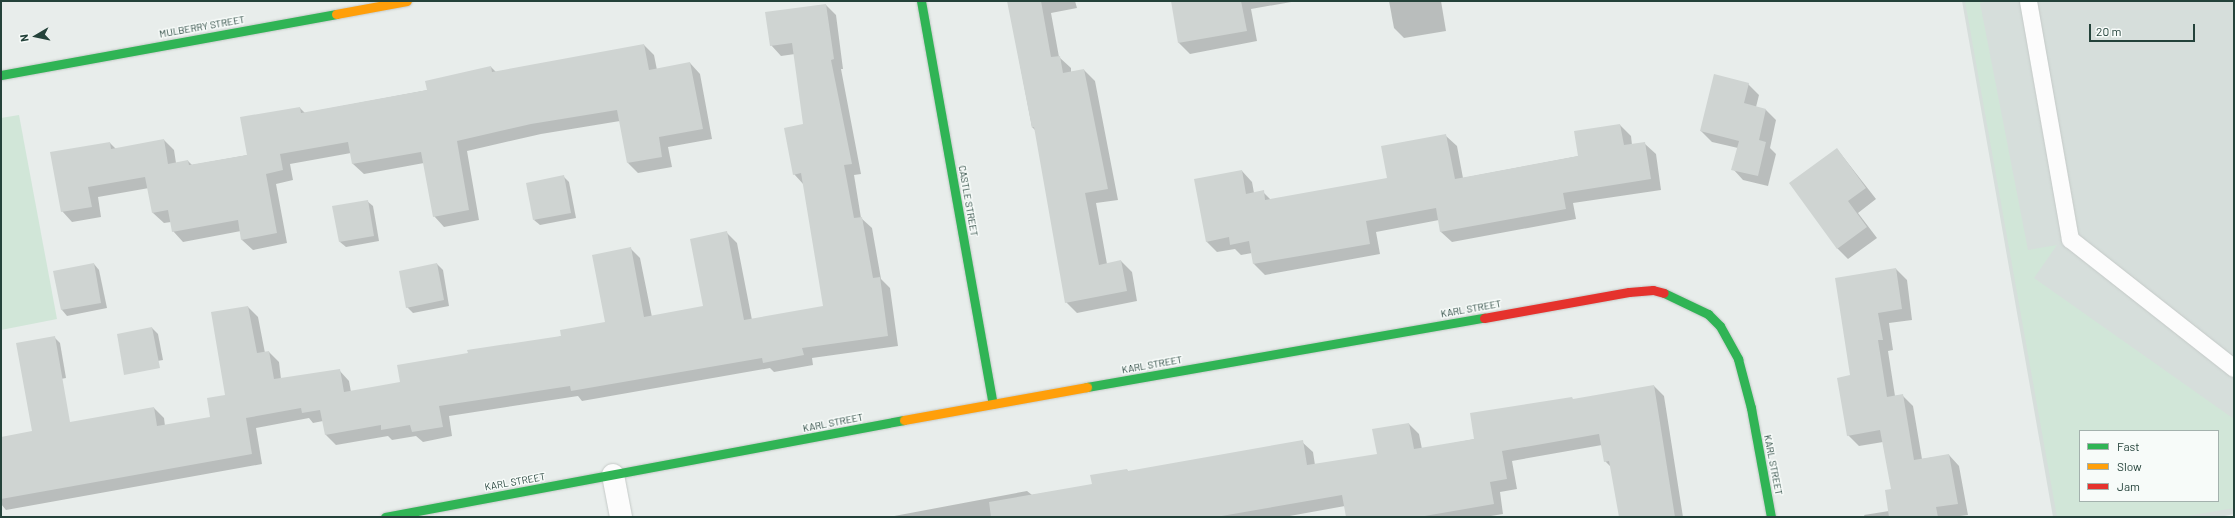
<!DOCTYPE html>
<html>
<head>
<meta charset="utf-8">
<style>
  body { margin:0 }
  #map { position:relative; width:2235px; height:518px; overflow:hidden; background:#e8edeb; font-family:Barlow,sans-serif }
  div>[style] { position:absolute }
  .built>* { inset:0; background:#d6dedb }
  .green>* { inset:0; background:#d1e6d8 }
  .shadow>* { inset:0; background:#0003 }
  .building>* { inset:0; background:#cfd4d2 }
  .roads { filter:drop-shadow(0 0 1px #c5cac8) drop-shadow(0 0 1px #c5cac8) }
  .lane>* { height:17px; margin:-8.5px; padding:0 8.5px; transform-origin:8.5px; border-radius:8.5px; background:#fcfcfc }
  .street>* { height:22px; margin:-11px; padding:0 11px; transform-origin:11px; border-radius:11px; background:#fcfcfc }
  .fast>* { height:9px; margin:-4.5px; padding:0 4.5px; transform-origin:4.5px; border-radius:4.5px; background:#30b455 }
  .slow>* { height:9px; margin:-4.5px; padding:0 4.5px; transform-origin:4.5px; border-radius:4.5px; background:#ff9f0a }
  .jam>* { height:9px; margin:-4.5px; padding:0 4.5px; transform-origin:4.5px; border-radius:4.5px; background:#e5322d }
  span { translate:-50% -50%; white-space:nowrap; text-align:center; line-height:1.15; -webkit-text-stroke:3px #f7fbf9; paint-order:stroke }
  .street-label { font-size:10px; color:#24423a }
  .frame { position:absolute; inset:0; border:2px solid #24423a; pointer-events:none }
  .legend { position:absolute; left:2079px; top:430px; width:140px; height:72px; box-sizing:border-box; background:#f7fbf9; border:1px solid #a3b1ad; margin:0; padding:5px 7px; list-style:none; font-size:12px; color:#24423a }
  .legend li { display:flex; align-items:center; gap:8px; height:20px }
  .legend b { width:20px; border:1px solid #a3b1ad }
  .north { position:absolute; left:16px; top:16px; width:40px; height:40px; -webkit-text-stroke:3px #f7fbf9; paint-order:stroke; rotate:261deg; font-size:11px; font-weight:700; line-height:16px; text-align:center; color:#24423a }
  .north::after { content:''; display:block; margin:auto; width:14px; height:18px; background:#24423a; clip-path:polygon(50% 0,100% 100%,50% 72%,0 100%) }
  .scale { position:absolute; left:2089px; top:24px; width:106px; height:18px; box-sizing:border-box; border:2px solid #24423a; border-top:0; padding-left:5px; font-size:12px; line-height:14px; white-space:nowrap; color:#24423a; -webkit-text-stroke:3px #f7fbf9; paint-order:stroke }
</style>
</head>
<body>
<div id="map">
  <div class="built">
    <div style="clip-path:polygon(evenodd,1962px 1px,2234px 1px,2234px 514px,2220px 517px,2053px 517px,1962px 1px,2080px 431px,2218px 431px,2218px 501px,2080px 501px,2080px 431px)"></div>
  </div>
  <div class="green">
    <div style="clip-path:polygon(evenodd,1965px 1px,1989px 1px,1980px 3px,2028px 250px,2057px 245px,2034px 278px,2234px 419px,2234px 508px,2182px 517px,2057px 517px,1965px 1px,2080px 431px,2218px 431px,2218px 501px,2080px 501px,2080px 431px)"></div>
    <div style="clip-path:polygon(19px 115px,57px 319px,1px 330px,1px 118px)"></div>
  </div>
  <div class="shadow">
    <div style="clip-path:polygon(1008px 1px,1075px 1px,1077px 8px,1051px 13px,1059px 57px,1071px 68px,1071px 72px,1084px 70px,1095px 81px,1118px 200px,1096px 203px,1107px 264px,1121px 261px,1132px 272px,1137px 301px,1077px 313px,1066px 302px,1036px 131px,1032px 127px)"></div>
    <div style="clip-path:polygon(1172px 1px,1297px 1px,1251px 9px,1257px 41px,1190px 54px,1179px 43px)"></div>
    <div style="clip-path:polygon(1389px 1px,1441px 1px,1446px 31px,1404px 38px,1394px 28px)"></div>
    <div style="clip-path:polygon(826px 5px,836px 15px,843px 69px,841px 69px,861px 174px,854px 175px,861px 218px,872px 228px,881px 279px,890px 288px,898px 346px,812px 358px,813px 365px,774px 372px,770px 368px,582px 401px,578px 396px,449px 416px,452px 436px,423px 442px,416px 436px,392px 440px,388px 436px,336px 445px,326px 435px,323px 421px,313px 423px,309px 418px,256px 428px,262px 464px,6px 510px,1px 504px,1px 438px,154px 408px,164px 418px,165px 426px,212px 418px,227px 396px,248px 307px,258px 317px,265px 353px,269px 352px,279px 362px,281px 379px,339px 370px,349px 381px,351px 392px,401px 383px,606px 323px,630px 248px,640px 258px,652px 317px,704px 307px,727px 233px,737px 243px,752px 320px,824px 307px,804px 185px,794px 174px,804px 124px,795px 54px,781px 56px,771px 45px)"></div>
    <div style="clip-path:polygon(644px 45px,654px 55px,657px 70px,690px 63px,700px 74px,712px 139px,668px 147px,672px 167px,638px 173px,628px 163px,620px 121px,541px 134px,467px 151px,479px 220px,444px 227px,434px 216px,424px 163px,364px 174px,353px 164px,351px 153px,290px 164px,293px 180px,276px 184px,287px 243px,253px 250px,242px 240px,241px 231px,183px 242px,173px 231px,171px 222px,164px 223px,153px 213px,149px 188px,98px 197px,101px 217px,72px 222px,62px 211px,110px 143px,116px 149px,164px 140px,174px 150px,176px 163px,188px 161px,192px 165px,248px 155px,300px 108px,305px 113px,428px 90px,491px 67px,496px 72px)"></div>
    <div style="clip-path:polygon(1748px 84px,1759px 95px,1756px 107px,1766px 110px,1776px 120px,1770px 148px,1776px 154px,1768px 186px,1743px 180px,1733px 169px,1738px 148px,1712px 142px,1701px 131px)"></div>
    <div style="clip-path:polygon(1620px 125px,1631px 136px,1632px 145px,1645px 144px,1656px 154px,1661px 190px,1573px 203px,1576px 219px,1452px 242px,1441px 232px,1439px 220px,1376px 232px,1380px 254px,1265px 275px,1254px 264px,1252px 253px,1241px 255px,1235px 249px,1217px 252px,1206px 241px,1242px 171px,1252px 182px,1254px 193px,1263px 192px,1271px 200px,1389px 179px,1446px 136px,1457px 146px,1463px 178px,1579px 156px)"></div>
    <div style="clip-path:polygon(1837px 149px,1876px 199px,1858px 213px,1877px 238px,1848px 259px,1837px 248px)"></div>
    <div style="clip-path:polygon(563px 176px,569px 182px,576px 218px,540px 225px,534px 220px)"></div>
    <div style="clip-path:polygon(367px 201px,373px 206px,379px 241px,346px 247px,340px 242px,333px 207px)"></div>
    <div style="clip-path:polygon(94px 264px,99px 270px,107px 308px,67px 316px,62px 310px,55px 272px)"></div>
    <div style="clip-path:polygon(437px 264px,443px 270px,449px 306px,413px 313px,407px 307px)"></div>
    <div style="clip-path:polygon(1896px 269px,1907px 280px,1912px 320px,1889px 323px,1893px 350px,1888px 351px,1895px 396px,1902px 395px,1913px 406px,1922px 459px,1949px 455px,1959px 466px,1968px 515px,1952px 517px,1865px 517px,1864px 515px,1889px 511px,1892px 490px,1883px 442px,1859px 446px,1848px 435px,1851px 376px)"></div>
    <div style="clip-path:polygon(152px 328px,158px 334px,163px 360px,128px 366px)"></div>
    <div style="clip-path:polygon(54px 337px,60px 343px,66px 378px,29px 385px)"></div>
    <div style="clip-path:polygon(1654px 386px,1664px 396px,1683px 517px,1620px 517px,1612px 468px,1605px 461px,1602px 445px,1512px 461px,1517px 489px,1500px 492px,1503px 514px,1485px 517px,1347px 517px,1345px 506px,1284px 517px,889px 517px,1027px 491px,1032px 495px,1093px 485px,1127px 470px,1129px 472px,1302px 442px,1313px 452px,1315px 465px,1378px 455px,1409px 424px,1419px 434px,1422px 449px,1475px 439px,1574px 400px)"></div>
  </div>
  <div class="building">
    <div style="clip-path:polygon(1007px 1px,1041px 1px,1051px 57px,1060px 56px,1063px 73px,1084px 69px,1108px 189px,1085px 193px,1099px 265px,1121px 260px,1127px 291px,1065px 303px,1034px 127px,1032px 128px)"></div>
    <div style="clip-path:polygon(1171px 1px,1241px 1px,1247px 31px,1178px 43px)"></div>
    <div style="clip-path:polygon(826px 4px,834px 59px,831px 60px,852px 164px,844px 165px,854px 218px,862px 217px,873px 278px,880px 277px,888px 336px,802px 348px,804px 355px,763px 363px,762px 358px,571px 391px,570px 386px,439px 406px,443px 427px,412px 432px,410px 425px,381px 430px,381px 425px,325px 435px,320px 410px,302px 413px,301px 408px,246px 418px,252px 454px,1px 499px,1px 437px,32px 431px,16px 343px,55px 336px,70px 422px,154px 407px,157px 426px,210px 417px,207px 398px,225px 395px,211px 312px,248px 306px,257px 353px,269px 351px,274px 379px,340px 369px,344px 392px,400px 382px,397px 365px,468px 353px,467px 350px,561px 336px,560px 330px,605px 322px,592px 255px,631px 247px,644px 317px,703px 306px,690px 239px,727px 231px,744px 320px,823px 306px,801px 173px,793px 175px,784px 128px,803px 124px,792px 43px,770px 46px,765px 12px)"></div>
    <div style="clip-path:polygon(644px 44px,649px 70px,690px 62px,703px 129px,659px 137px,662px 157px,627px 163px,617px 110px,531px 124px,457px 141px,469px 210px,433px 217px,421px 152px,352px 164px,348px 142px,280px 154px,283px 170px,266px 174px,277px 233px,241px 240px,238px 220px,172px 232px,168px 210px,152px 213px,145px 177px,88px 187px,92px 207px,61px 212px,50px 152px,110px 142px,111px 149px,164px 139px,168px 164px,188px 160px,189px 165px,247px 155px,240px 117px,300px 107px,301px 113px,427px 90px,425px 81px,491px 66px,492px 72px)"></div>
    <div style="clip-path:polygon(1714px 74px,1749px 83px,1744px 103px,1766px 109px,1759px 140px,1766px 142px,1758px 176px,1731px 170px,1739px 141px,1700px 131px)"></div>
    <div style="clip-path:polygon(1620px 124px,1624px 145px,1645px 142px,1651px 179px,1563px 193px,1566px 209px,1440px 232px,1436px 208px,1366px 221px,1370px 244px,1253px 264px,1249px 241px,1230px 245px,1229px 237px,1206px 242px,1194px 179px,1242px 170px,1246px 194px,1264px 190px,1265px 200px,1387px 178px,1381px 146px,1446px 134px,1455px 179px,1578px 156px,1574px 131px)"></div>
    <div style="clip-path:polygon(1837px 148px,1866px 188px,1848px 201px,1867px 227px,1837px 249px,1789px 183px)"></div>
    <div style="clip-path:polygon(564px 175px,571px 213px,533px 220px,526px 183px)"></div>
    <div style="clip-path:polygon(368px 200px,374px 236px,339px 242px,332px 206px)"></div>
    <div style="clip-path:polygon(94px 263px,101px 303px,61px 310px,53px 271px)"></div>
    <div style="clip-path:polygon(437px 263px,444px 300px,406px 308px,399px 271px)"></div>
    <div style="clip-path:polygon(1896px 268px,1902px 309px,1878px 313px,1883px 340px,1878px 340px,1887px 397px,1903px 394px,1914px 460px,1949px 454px,1958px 504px,1936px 507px,1938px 517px,1889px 517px,1885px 490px,1891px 489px,1880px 430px,1847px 436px,1837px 378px,1850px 375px,1835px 278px)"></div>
    <div style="clip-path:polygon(152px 327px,160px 368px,124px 375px,117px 334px)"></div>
    <div style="clip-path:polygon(1654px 385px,1675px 517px,1619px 517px,1609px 461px,1604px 462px,1599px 434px,1502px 451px,1507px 479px,1490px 482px,1494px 504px,1419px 517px,1346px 517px,1342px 495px,1216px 517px,991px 517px,989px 502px,1092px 484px,1090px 475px,1127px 469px,1128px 471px,1303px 440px,1307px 465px,1377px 454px,1372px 429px,1409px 423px,1414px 449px,1474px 439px,1470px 413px,1572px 397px,1573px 399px)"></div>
  </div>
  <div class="roads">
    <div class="lane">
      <div style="left:2028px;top:1px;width:242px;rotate:80deg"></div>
      <div style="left:2070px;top:239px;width:209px;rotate:38.2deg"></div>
    </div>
    <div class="street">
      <div style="left:613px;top:475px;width:43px;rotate:79.2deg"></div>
    </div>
    <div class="fast">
      <div style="left:921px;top:1px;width:409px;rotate:79.9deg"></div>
      <div style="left:1px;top:75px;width:341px;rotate:-10.3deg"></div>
      <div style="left:1664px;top:293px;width:49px;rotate:25.5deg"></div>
      <div style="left:1708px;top:314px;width:17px;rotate:45deg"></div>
      <div style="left:1720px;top:326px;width:38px;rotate:61deg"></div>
      <div style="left:1738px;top:359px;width:51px;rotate:75.1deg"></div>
      <div style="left:1751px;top:408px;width:111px;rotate:79.6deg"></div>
      <div style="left:1087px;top:387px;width:403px;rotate:-9.9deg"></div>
      <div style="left:385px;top:517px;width:528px;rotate:-10.59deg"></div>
    </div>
    <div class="slow">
      <div style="left:336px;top:14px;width:72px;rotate:-10.4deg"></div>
      <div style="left:904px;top:420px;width:186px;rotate:-10.2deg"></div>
    </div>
    <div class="jam">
      <div style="left:1484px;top:318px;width:147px;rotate:-10.2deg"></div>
      <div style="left:1629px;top:292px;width:24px;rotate:-5deg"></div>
      <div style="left:1653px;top:290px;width:11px;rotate:15deg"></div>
    </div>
  </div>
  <div class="street-label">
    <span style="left:202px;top:27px;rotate:-10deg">MULBERRY STREET</span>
    <span style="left:968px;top:201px;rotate:80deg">CASTLE STREET</span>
    <span style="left:1471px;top:309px;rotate:-10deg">KARL STREET</span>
    <span style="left:1152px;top:365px;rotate:-10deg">KARL STREET</span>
    <span style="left:833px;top:423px;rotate:-11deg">KARL STREET</span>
    <span style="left:1773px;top:465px;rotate:79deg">KARL STREET</span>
    <span style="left:515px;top:482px;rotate:-10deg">KARL STREET</span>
  </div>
  <div class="frame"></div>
  <ul class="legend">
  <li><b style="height:5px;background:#30b455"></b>Fast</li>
  <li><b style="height:5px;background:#ff9f0a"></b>Slow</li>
  <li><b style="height:5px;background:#e5322d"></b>Jam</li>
  </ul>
  <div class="north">N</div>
  <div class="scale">20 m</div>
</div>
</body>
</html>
